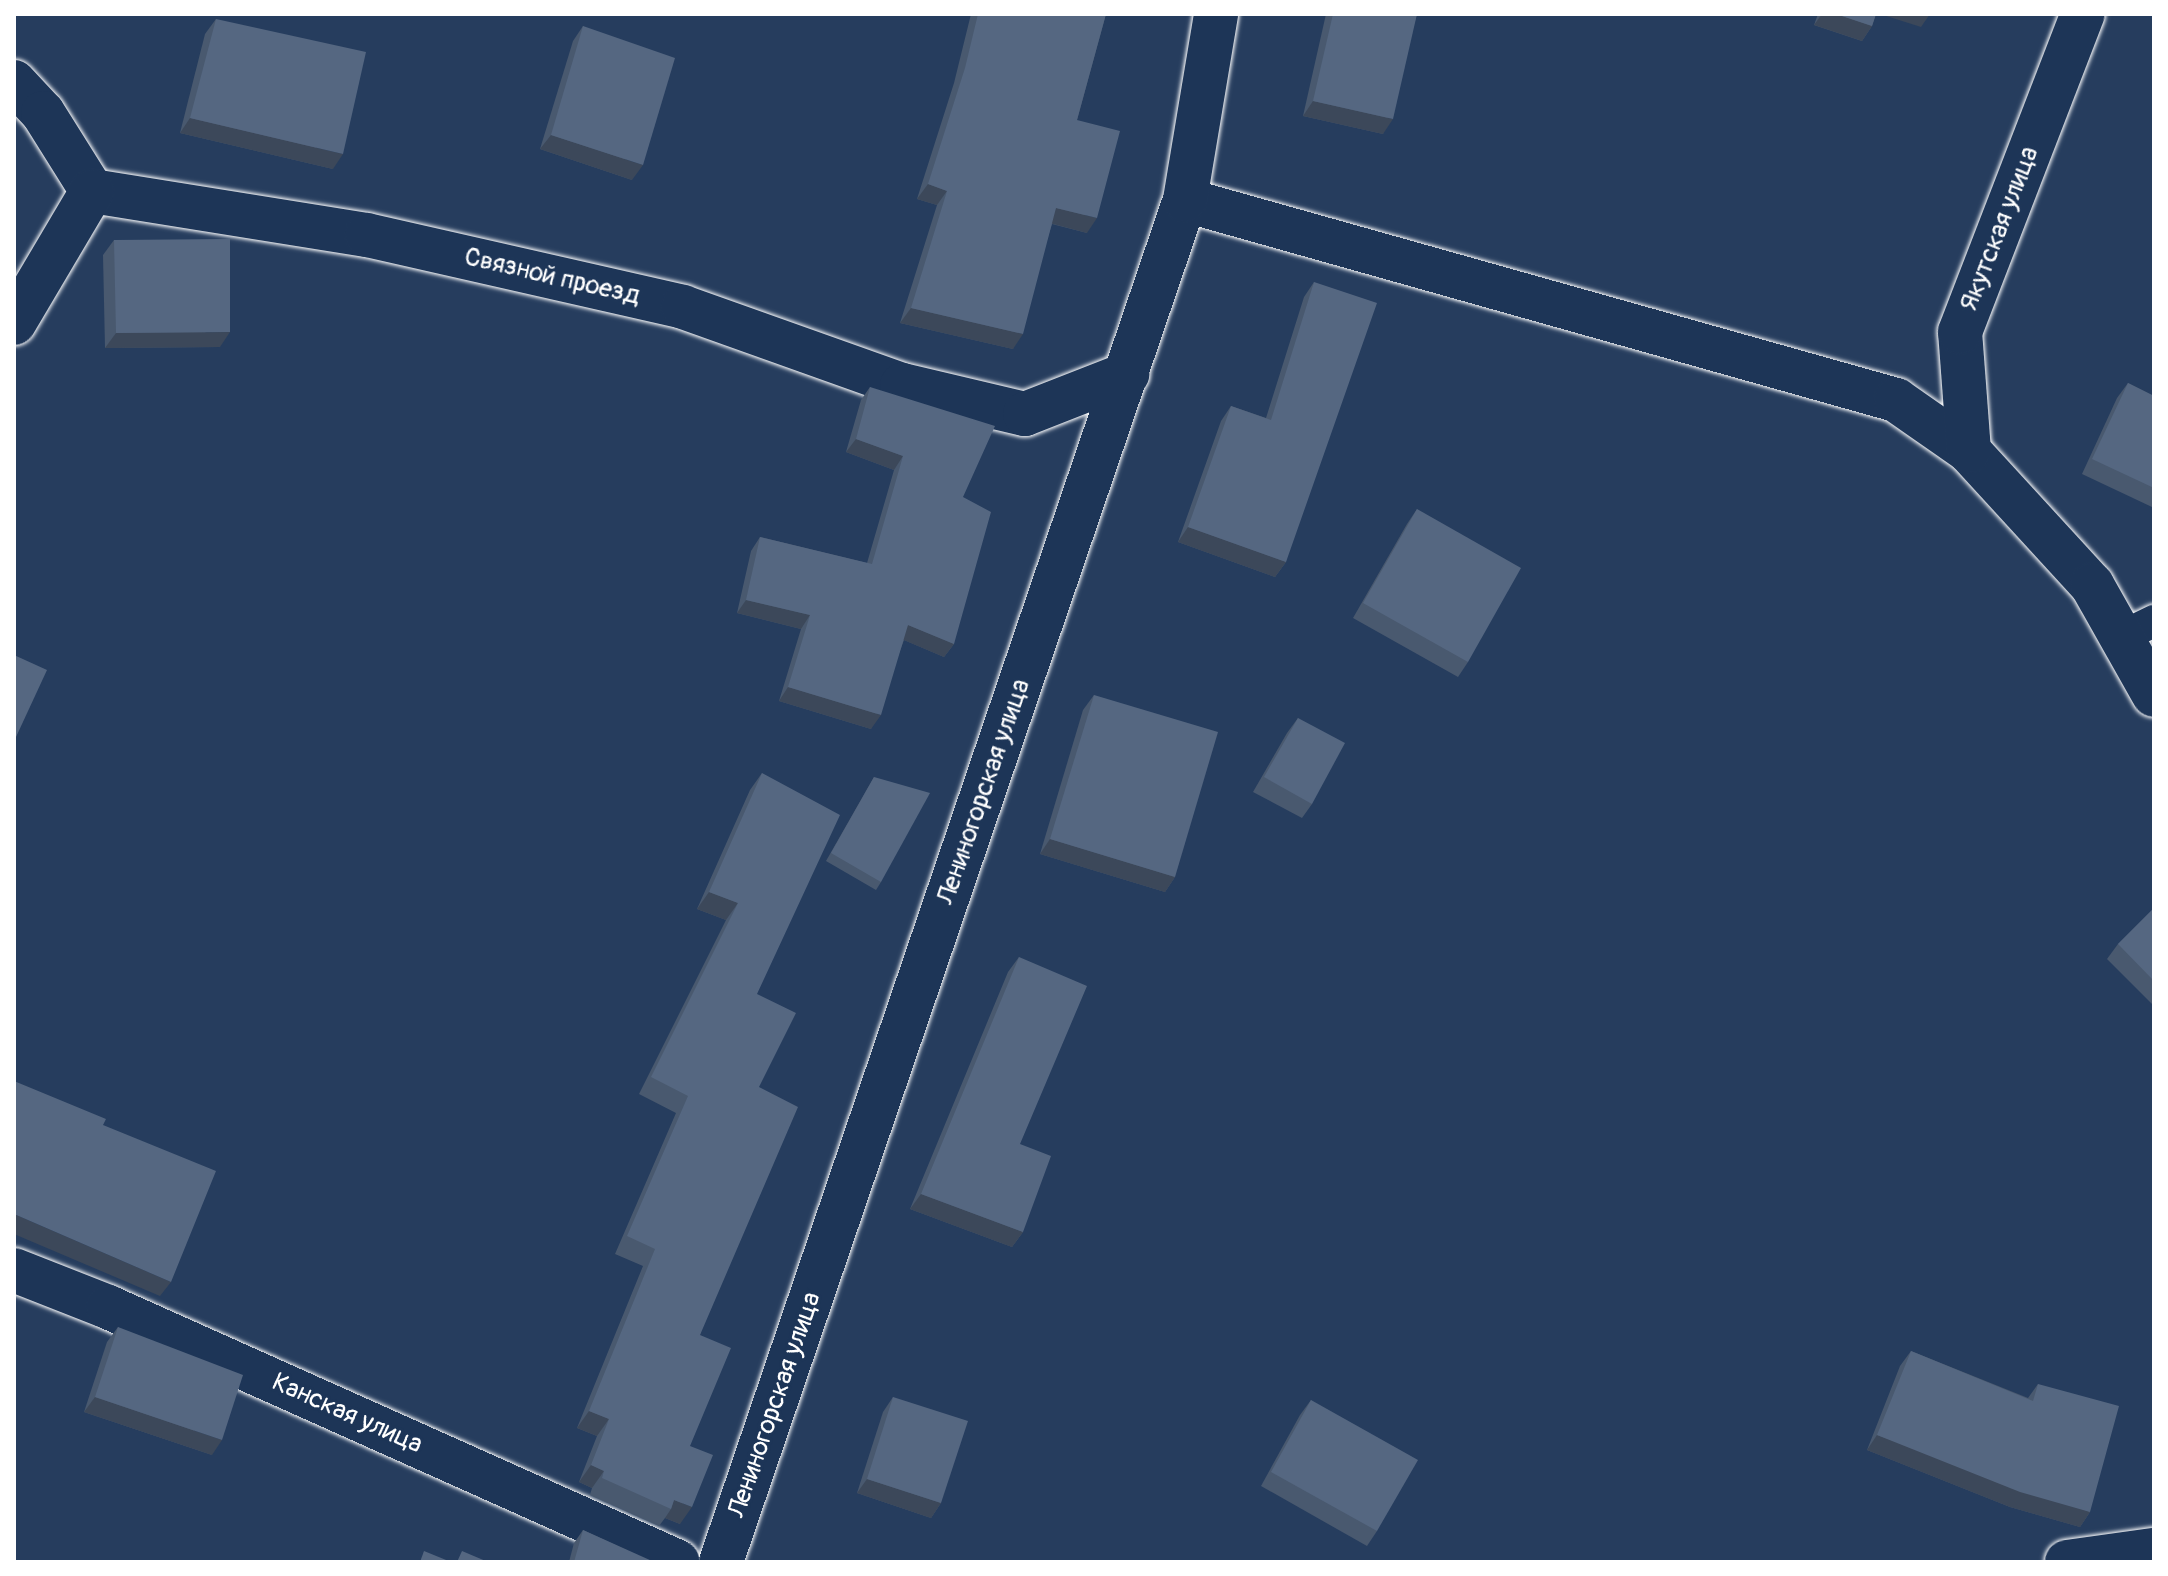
<!DOCTYPE html>
<html>
<head>
<meta charset="utf-8">
<style>
  body { margin:0 }
  #map { position:relative; width:2168px; height:1576px; overflow:hidden; background:#263d5e; font-family:Pangolin,sans-serif }
  div>[style] { position:absolute }
  .roads { filter:drop-shadow(0 0 2px #fff) drop-shadow(0 0 2px #fff) }
  .service>* { height:32px; margin:-16px; padding:0 16px; transform-origin:16px; border-radius:16px; background:#1d3557 }
  .minor>* { height:44px; margin:-22px; padding:0 22px; transform-origin:22px; border-radius:22px; background:#1d3557 }
  .wall>* { inset:0; background:#49596f }
  .shaded-wall>* { inset:0; background:#3c485a }
  .building>* { inset:0; background:#556781 }
  span { translate:-50% -50%; white-space:nowrap; text-align:center; line-height:1.15; -webkit-text-stroke:6px #1d3557; paint-order:stroke }
  .street-label { font-size:26px; color:#fff }
  .frame { position:absolute; inset:0; border:16px solid #fff; pointer-events:none }
</style>
</head>
<body>
<div id="map">
  <div class="roads">
    <div class="service">
      <div style="left:2121px;top:637px;width:37px;rotate:-26deg"></div>
    </div>
    <div class="minor">
      <div style="left:14px;top:82px;width:42px;rotate:46.9deg"></div>
      <div style="left:43px;top:113px;width:92px;rotate:57.9deg"></div>
      <div style="left:92px;top:191px;width:278px;rotate:9.1deg"></div>
      <div style="left:367px;top:235px;width:324px;rotate:12.8deg"></div>
      <div style="left:683px;top:307px;width:232px;rotate:19.6deg"></div>
      <div style="left:902px;top:385px;width:126px;rotate:13.3deg"></div>
      <div style="left:1025px;top:414px;width:110px;rotate:-21.4deg"></div>
      <div style="left:1185px;top:200px;width:739px;rotate:15.71deg"></div>
      <div style="left:1896px;top:400px;width:89px;rotate:34.9deg"></div>
      <div style="left:1969px;top:451px;width:182px;rotate:47.5deg"></div>
      <div style="left:2092px;top:585px;width:126px;rotate:60.6deg"></div>
      <div style="left:14px;top:323px;width:153px;rotate:-59.4deg"></div>
      <div style="left:1969px;top:451px;width:119px;rotate:-94.3deg"></div>
      <div style="left:1960px;top:332px;width:341px;rotate:-68.9deg"></div>
      <div style="left:14px;top:1270px;width:101px;rotate:21.5deg"></div>
      <div style="left:108px;top:1307px;width:624px;rotate:24.1deg"></div>
      <div style="left:721px;top:1562px;width:1439px;rotate:-71.19deg"></div>
      <div style="left:1185px;top:200px;width:189px;rotate:-80.5deg"></div>
      <div style="left:2067px;top:1562px;width:88px;rotate:-7.9deg"></div>
    </div>
  </div>
  <div class="wall">
    <div style="clip-path:polygon(971px 14px,1106px 14px,1077px 120px,1087px 233px,1052px 224px,1013px 349px,900px 323px,937px 205px,917px 199px,954px 83px)"></div>
    <div style="clip-path:polygon(1326px 14px,1417px 14px,1383px 134px,1303px 116px)"></div>
    <div style="clip-path:polygon(1818px 14px,1876px 14px,1872px 26px,1862px 41px,1814px 25px)"></div>
    <div style="clip-path:polygon(216px 19px,333px 169px,180px 133px,205px 34px)"></div>
    <div style="clip-path:polygon(583px 26px,632px 180px,540px 149px,573px 41px)"></div>
    <div style="clip-path:polygon(114px 240px,220px 347px,105px 348px,103px 255px)"></div>
    <div style="clip-path:polygon(1314px 282px,1286px 562px,1275px 577px,1178px 542px,1221px 421px,1231px 406px,1266px 418px,1304px 297px)"></div>
    <div style="clip-path:polygon(2128px 383px,2154px 396px,2154px 504px,2152px 507px,2082px 474px,2117px 398px)"></div>
    <div style="clip-path:polygon(870px 387px,963px 497px,954px 644px,944px 657px,904px 640px,871px 729px,779px 701px,801px 629px,737px 613px,751px 551px,760px 537px,867px 563px,894px 470px,846px 452px,861px 400px)"></div>
    <div style="clip-path:polygon(1417px 509px,1468px 662px,1458px 677px,1353px 618px,1407px 524px)"></div>
    <div style="clip-path:polygon(1094px 695px,1175px 877px,1165px 892px,1040px 854px,1083px 710px)"></div>
    <div style="clip-path:polygon(1298px 718px,1312px 804px,1302px 818px,1253px 792px,1287px 733px)"></div>
    <div style="clip-path:polygon(762px 773px,757px 994px,759px 1087px,700px 1335px,690px 1446px,680px 1524px,665px 1518px,659px 1526px,590px 1495px,592px 1488px,579px 1482px,597px 1436px,577px 1428px,643px 1266px,615px 1254px,676px 1113px,639px 1094px,726px 920px,697px 909px,750px 790px)"></div>
    <div style="clip-path:polygon(874px 777px,881px 882px,876px 890px,826px 861px)"></div>
    <div style="clip-path:polygon(2154px 908px,2154px 1006px,2107px 959px,2118px 944px)"></div>
    <div style="clip-path:polygon(1019px 957px,1020px 1144px,1023px 1232px,1012px 1247px,910px 1209px,1008px 972px)"></div>
    <div style="clip-path:polygon(118px 1327px,212px 1455px,84px 1412px,107px 1342px)"></div>
    <div style="clip-path:polygon(1911px 1351px,2028px 1398px,2038px 1384px,2090px 1512px,2080px 1527px,2010px 1507px,1867px 1450px,1900px 1366px)"></div>
    <div style="clip-path:polygon(893px 1397px,941px 1503px,931px 1518px,857px 1493px,883px 1412px)"></div>
    <div style="clip-path:polygon(1311px 1400px,1377px 1531px,1367px 1546px,1261px 1486px,1300px 1415px)"></div>
    <div style="clip-path:polygon(583px 1530px,652px 1562px,569px 1562px,574px 1543px)"></div>
  </div>
  <div class="shaded-wall">
    <div style="clip-path:polygon(1822px 14px,1836px 14px,1872px 26px,1862px 41px,1814px 25px)"></div>
    <div style="clip-path:polygon(1880px 14px,1930px 14px,1921px 27px)"></div>
    <div style="clip-path:polygon(1313px 101px,1393px 119px,1383px 134px,1303px 116px)"></div>
    <div style="clip-path:polygon(190px 118px,343px 154px,333px 169px,180px 133px)"></div>
    <div style="clip-path:polygon(551px 135px,643px 165px,632px 180px,540px 149px)"></div>
    <div style="clip-path:polygon(928px 184px,947px 191px,937px 205px,917px 199px)"></div>
    <div style="clip-path:polygon(1056px 208px,1097px 218px,1087px 233px,1046px 222px)"></div>
    <div style="clip-path:polygon(911px 308px,1023px 334px,1013px 349px,900px 323px)"></div>
    <div style="clip-path:polygon(230px 332px,220px 347px,105px 348px,116px 333px)"></div>
    <div style="clip-path:polygon(856px 439px,903px 456px,894px 470px,846px 452px)"></div>
    <div style="clip-path:polygon(1188px 527px,1286px 562px,1275px 577px,1178px 542px)"></div>
    <div style="clip-path:polygon(746px 600px,810px 615px,801px 629px,737px 613px)"></div>
    <div style="clip-path:polygon(908px 625px,954px 644px,944px 657px,899px 638px)"></div>
    <div style="clip-path:polygon(788px 687px,881px 715px,871px 729px,779px 701px)"></div>
    <div style="clip-path:polygon(1050px 839px,1175px 877px,1165px 892px,1040px 854px)"></div>
    <div style="clip-path:polygon(709px 892px,738px 903px,726px 920px,697px 909px)"></div>
    <div style="clip-path:polygon(921px 1194px,1023px 1232px,1012px 1247px,910px 1209px)"></div>
    <div style="clip-path:polygon(14px 1214px,171px 1282px,160px 1296px,14px 1234px)"></div>
    <div style="clip-path:polygon(95px 1397px,222px 1440px,212px 1455px,84px 1412px)"></div>
    <div style="clip-path:polygon(589px 1411px,609px 1419px,597px 1436px,577px 1428px)"></div>
    <div style="clip-path:polygon(1877px 1435px,2090px 1512px,2080px 1527px,2010px 1507px,1867px 1450px)"></div>
    <div style="clip-path:polygon(591px 1465px,604px 1471px,592px 1488px,579px 1482px)"></div>
    <div style="clip-path:polygon(867px 1479px,941px 1503px,931px 1518px,857px 1493px)"></div>
    <div style="clip-path:polygon(674px 1500px,692px 1507px,680px 1524px,665px 1518px,671px 1509px)"></div>
  </div>
  <div class="building">
    <div style="clip-path:polygon(978px 14px,1106px 14px,1077px 120px,1120px 131px,1097px 218px,1056px 208px,1023px 334px,911px 308px,947px 191px,928px 184px,965px 68px)"></div>
    <div style="clip-path:polygon(1333px 14px,1417px 14px,1393px 119px,1313px 101px)"></div>
    <div style="clip-path:polygon(1836px 14px,1876px 14px,1872px 26px)"></div>
    <div style="clip-path:polygon(216px 19px,366px 52px,343px 154px,190px 118px)"></div>
    <div style="clip-path:polygon(583px 26px,675px 58px,643px 165px,551px 135px)"></div>
    <div style="clip-path:polygon(230px 239px,230px 332px,116px 333px,114px 240px)"></div>
    <div style="clip-path:polygon(1314px 282px,1377px 303px,1286px 562px,1188px 527px,1231px 406px,1271px 420px)"></div>
    <div style="clip-path:polygon(2128px 383px,2154px 396px,2154px 488px,2092px 459px)"></div>
    <div style="clip-path:polygon(870px 387px,995px 426px,963px 497px,991px 512px,954px 644px,908px 625px,881px 715px,788px 687px,810px 615px,746px 600px,760px 537px,872px 564px,903px 456px,856px 439px)"></div>
    <div style="clip-path:polygon(1417px 509px,1521px 568px,1468px 662px,1363px 603px)"></div>
    <div style="clip-path:polygon(14px 655px,47px 670px,16px 737px,14px 736px)"></div>
    <div style="clip-path:polygon(1094px 695px,1218px 732px,1175px 877px,1050px 839px)"></div>
    <div style="clip-path:polygon(1298px 718px,1345px 743px,1312px 804px,1264px 777px)"></div>
    <div style="clip-path:polygon(762px 773px,840px 815px,757px 994px,796px 1013px,759px 1087px,798px 1107px,700px 1335px,731px 1348px,690px 1446px,713px 1455px,692px 1507px,674px 1500px,671px 1509px,602px 1478px,604px 1471px,591px 1465px,609px 1419px,589px 1411px,655px 1249px,627px 1236px,688px 1096px,651px 1077px,738px 903px,709px 892px)"></div>
    <div style="clip-path:polygon(874px 777px,930px 793px,881px 882px,831px 853px)"></div>
    <div style="clip-path:polygon(2154px 908px,2154px 981px,2118px 944px)"></div>
    <div style="clip-path:polygon(1019px 957px,1087px 986px,1020px 1144px,1051px 1156px,1023px 1232px,921px 1194px)"></div>
    <div style="clip-path:polygon(14px 1081px,106px 1119px,103px 1125px,216px 1171px,171px 1282px,14px 1214px)"></div>
    <div style="clip-path:polygon(118px 1327px,243px 1375px,222px 1440px,95px 1397px)"></div>
    <div style="clip-path:polygon(1911px 1351px,2033px 1401px,2038px 1384px,2119px 1406px,2090px 1512px,2020px 1492px,1877px 1435px)"></div>
    <div style="clip-path:polygon(893px 1397px,968px 1421px,941px 1503px,867px 1479px)"></div>
    <div style="clip-path:polygon(1311px 1400px,1418px 1460px,1377px 1531px,1271px 1472px)"></div>
    <div style="clip-path:polygon(583px 1530px,652px 1561px,652px 1562px,574px 1562px)"></div>
    <div style="clip-path:polygon(424px 1551px,451px 1562px,420px 1562px)"></div>
    <div style="clip-path:polygon(462px 1551px,488px 1562px,457px 1562px)"></div>
  </div>
  <div class="street-label">
    <span style="left:2000px;top:229px;rotate:-69deg">Якутская улица</span>
    <span style="left:552px;top:277px;rotate:13deg">Связной проезд</span>
    <span style="left:984px;top:792px;rotate:-71deg">Лениногорская улица</span>
    <span style="left:775px;top:1405px;rotate:-71deg">Лениногорская улица</span>
    <span style="left:347px;top:1414px;rotate:24deg">Канская улица</span>
  </div>
  <div class="frame"></div>
</div>
</body>
</html>
